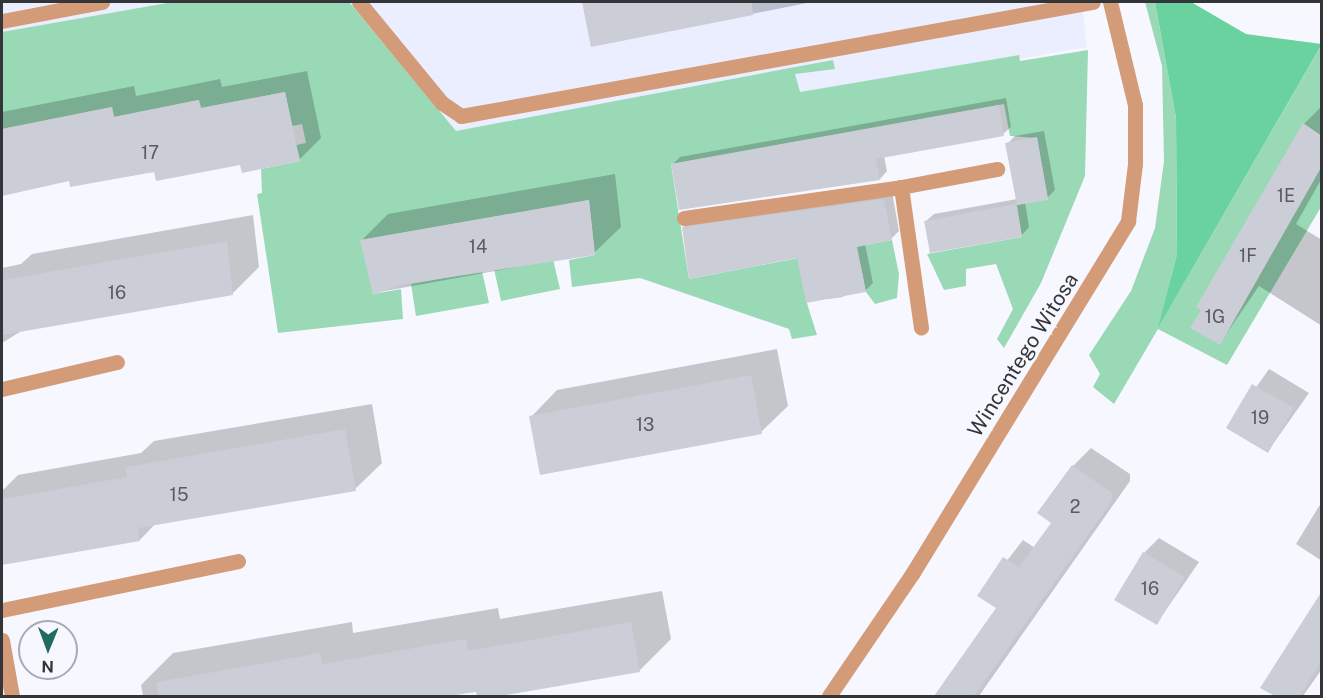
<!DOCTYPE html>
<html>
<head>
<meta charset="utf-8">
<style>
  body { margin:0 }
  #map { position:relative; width:1323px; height:698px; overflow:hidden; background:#f7f8ff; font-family:"Public Sans",sans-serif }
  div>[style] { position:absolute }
  .built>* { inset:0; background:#eaeeff }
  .green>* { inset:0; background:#99d9b6 }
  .forest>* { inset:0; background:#6ad29f }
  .shadow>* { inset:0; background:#0003 }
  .building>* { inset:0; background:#cbcdd7 }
  .lane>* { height:15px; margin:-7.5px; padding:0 7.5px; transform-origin:7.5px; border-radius:7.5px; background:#d49b79 }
  .street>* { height:15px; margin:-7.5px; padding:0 7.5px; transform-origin:7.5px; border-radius:7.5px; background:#d49b79 }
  span { translate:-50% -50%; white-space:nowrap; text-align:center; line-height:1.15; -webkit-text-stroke:6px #f7f8ff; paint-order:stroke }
  .number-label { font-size:18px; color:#5a5b60 }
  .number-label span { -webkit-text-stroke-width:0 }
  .street-label { font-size:21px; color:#343539 }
  .frame { position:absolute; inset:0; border:3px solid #343539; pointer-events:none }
  .north { position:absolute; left:18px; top:620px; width:60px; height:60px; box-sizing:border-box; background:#f7f8ff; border:2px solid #a9aab0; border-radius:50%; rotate:181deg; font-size:16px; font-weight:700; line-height:24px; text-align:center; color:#343539 }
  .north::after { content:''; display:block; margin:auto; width:21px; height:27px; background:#226b62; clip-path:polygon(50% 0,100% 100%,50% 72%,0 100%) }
</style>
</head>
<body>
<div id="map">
  <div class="built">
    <div style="clip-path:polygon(2px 2px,1082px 2px,1087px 47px,460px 160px,328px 5px,2px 50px)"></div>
  </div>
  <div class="green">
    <div style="clip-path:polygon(173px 2px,349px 2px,456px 131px,833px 60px,835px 69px,795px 74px,800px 92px,1019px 55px,1020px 61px,1088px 50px,1085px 176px,1041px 283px,1004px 348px,997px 339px,1013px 309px,996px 264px,966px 269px,966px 286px,944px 290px,927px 254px,1022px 237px,1017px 205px,1048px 199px,1037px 138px,1010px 136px,1004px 104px,671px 164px,689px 279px,892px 240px,899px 274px,897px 298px,875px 304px,866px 292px,861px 267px,837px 272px,843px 297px,828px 299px,827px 293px,805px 297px,817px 335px,792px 339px,789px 329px,640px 278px,572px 287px,569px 260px,595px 255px,589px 200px,361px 240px,373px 294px,401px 289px,403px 319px,278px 333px,257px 194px,262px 193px,261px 169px,300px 161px,296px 145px,306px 143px,302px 124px,292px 126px,285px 92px,201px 108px,198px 100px,114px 117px,112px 107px,2px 129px,2px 32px)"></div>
    <div style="clip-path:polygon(1145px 2px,1155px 2px,1176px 118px,1177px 254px,1159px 326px,1321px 46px,1321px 207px,1227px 365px,1158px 329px,1114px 404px,1093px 387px,1100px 374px,1089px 355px,1131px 291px,1155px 228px,1164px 161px,1162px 66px)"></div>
    <div style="clip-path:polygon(553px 259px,560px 289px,501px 301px,494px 269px)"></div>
    <div style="clip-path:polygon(482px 271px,489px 303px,416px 316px,411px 284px)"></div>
  </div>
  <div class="forest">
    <div style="clip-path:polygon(1155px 2px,1191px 2px,1246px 34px,1322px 44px,1158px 328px,1177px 254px,1176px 118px)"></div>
  </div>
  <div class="shadow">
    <div style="clip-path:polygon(584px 2px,812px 2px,592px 46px)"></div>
    <div style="clip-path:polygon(307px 71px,321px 138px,299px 160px,70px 179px,2px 194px,2px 112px,134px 86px,136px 96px,220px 79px,222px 87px)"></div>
    <div style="clip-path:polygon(1006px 98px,1011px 127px,1003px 134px,884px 156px,887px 171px,880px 179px,672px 165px,680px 157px)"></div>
    <div style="clip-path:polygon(1322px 106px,1322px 178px,1296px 224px,1322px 240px,1322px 326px,1259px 286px,1220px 343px,1192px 327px,1304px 124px)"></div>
    <div style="clip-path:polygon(1044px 131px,1055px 190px,1047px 198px,1025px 202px,1029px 227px,1022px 235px,926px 221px,934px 214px,1017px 199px,1007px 144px,1015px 136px)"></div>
    <div style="clip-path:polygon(615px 174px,621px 227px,594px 253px,374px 293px,362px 240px,388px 214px)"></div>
    <div style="clip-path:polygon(892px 192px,899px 231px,891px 239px,865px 244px,873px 283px,865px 291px,798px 256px,683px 228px,691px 220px)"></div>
    <div style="clip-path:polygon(253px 215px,259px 267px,233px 293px,23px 330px,2px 343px,2px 268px,21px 264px,32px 254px)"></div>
    <div style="clip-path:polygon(777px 349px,788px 406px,761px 432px,531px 417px,557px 390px)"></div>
    <div style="clip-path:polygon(1269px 369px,1309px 393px,1268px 451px,1228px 427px)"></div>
    <div style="clip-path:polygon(372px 404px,382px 463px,355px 489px,156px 523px,140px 540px,2px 564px,2px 491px,18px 475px,141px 453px,154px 441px)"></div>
    <div style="clip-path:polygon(1091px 448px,1130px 474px,1130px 481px,979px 696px,936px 696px,998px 608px,980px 595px,1023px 540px,1035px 548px,1053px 522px,1073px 466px)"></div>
    <div style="clip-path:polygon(1321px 503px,1322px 503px,1322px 561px,1296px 544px)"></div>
    <div style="clip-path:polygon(1159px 538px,1199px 562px,1157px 623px,1144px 553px)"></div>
    <div style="clip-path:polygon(662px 591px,671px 639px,639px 671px,492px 696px,479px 696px,478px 690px,440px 696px,143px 696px,141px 685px,173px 653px,352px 622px,353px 633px,498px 608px,500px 619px)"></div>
    <div style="clip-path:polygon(1322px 593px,1322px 669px,1303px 696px,1278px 696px,1262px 687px)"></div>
  </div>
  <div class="building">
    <div style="clip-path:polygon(582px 2px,752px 2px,753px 15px,591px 47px)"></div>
    <div style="clip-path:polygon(285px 92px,300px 161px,242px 173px,240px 165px,156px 181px,154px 172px,70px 187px,69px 181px,2px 196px,2px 129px,112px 107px,114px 117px,199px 100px,201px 108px)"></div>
    <div style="clip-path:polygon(999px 105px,1004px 136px,876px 159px,880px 180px,679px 210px,671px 164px)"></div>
    <div style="clip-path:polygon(1303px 123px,1322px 136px,1322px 166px,1220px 345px,1190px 328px,1201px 310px,1196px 307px)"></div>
    <div style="clip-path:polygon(1037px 137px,1048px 200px,1017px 205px,1005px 143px)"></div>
    <div style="clip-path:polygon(884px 199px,892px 240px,857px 247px,866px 292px,806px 303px,797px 258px,689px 279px,682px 227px)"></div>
    <div style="clip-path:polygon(589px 200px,595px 255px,400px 285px,373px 295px,360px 240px)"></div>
    <div style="clip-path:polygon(1016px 204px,1022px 237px,930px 253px,924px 221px)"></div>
    <div style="clip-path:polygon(227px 241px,233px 295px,2px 335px,2px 280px)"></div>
    <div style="clip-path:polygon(751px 375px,762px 434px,540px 475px,529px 416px)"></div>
    <div style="clip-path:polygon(1252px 384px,1294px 408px,1268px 453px,1226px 428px)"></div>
    <div style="clip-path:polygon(345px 429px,356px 491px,138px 528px,140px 541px,2px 565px,2px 499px,127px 477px,126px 467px)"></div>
    <div style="clip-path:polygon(1072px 465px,1112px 493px,1112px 501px,974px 696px,934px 696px,996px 608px,977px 596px,1003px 557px,1019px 567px,1051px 523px,1037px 513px)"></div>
    <div style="clip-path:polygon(1143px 552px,1185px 577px,1157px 625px,1114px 600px)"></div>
    <div style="clip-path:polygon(1322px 591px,1322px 660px,1300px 696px,1275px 696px,1260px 688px)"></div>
    <div style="clip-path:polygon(631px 622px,640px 672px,500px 696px,477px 696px,476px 692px,449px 696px,158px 696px,157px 682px,320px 653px,322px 664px,466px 639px,468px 651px)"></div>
  </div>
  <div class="lane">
    <div style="left:359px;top:2px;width:131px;rotate:50.6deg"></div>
    <div style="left:442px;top:103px;width:23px;rotate:34deg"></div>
    <div style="left:461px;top:116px;width:642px;rotate:-10.23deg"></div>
    <div style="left:2px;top:21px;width:102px;rotate:-10.8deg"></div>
    <div style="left:901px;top:187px;width:98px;rotate:-10.6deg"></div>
    <div style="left:684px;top:218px;width:219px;rotate:-8.1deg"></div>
    <div style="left:901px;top:187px;width:142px;rotate:81.9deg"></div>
    <div style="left:2px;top:389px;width:118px;rotate:-13.2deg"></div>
    <div style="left:2px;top:610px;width:241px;rotate:-11.7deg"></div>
    <div style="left:2px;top:640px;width:57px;rotate:79.9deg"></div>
  </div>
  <div class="street">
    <div style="left:829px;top:696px;width:148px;rotate:-55.8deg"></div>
    <div style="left:912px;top:574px;width:414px;rotate:-58.5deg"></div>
    <div style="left:1128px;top:221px;width:57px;rotate:-83deg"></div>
    <div style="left:1135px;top:164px;width:59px;rotate:-90deg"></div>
    <div style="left:1135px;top:105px;width:106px;rotate:-103.6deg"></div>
  </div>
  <div class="number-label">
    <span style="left:150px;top:153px">17</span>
    <span style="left:1286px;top:196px">1E</span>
    <span style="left:478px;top:247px">14</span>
    <span style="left:1248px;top:256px">1F</span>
    <span style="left:117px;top:293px">16</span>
    <span style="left:1215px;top:317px">1G</span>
    <span style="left:1260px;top:418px">19</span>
    <span style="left:645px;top:425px">13</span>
    <span style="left:179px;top:495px">15</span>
    <span style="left:1075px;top:507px">2</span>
    <span style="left:1150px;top:589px">16</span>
  </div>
  <div class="street-label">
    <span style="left:1023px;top:355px;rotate:-58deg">Wincentego Witosa</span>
  </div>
  <div class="frame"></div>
  <div class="north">N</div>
</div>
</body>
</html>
